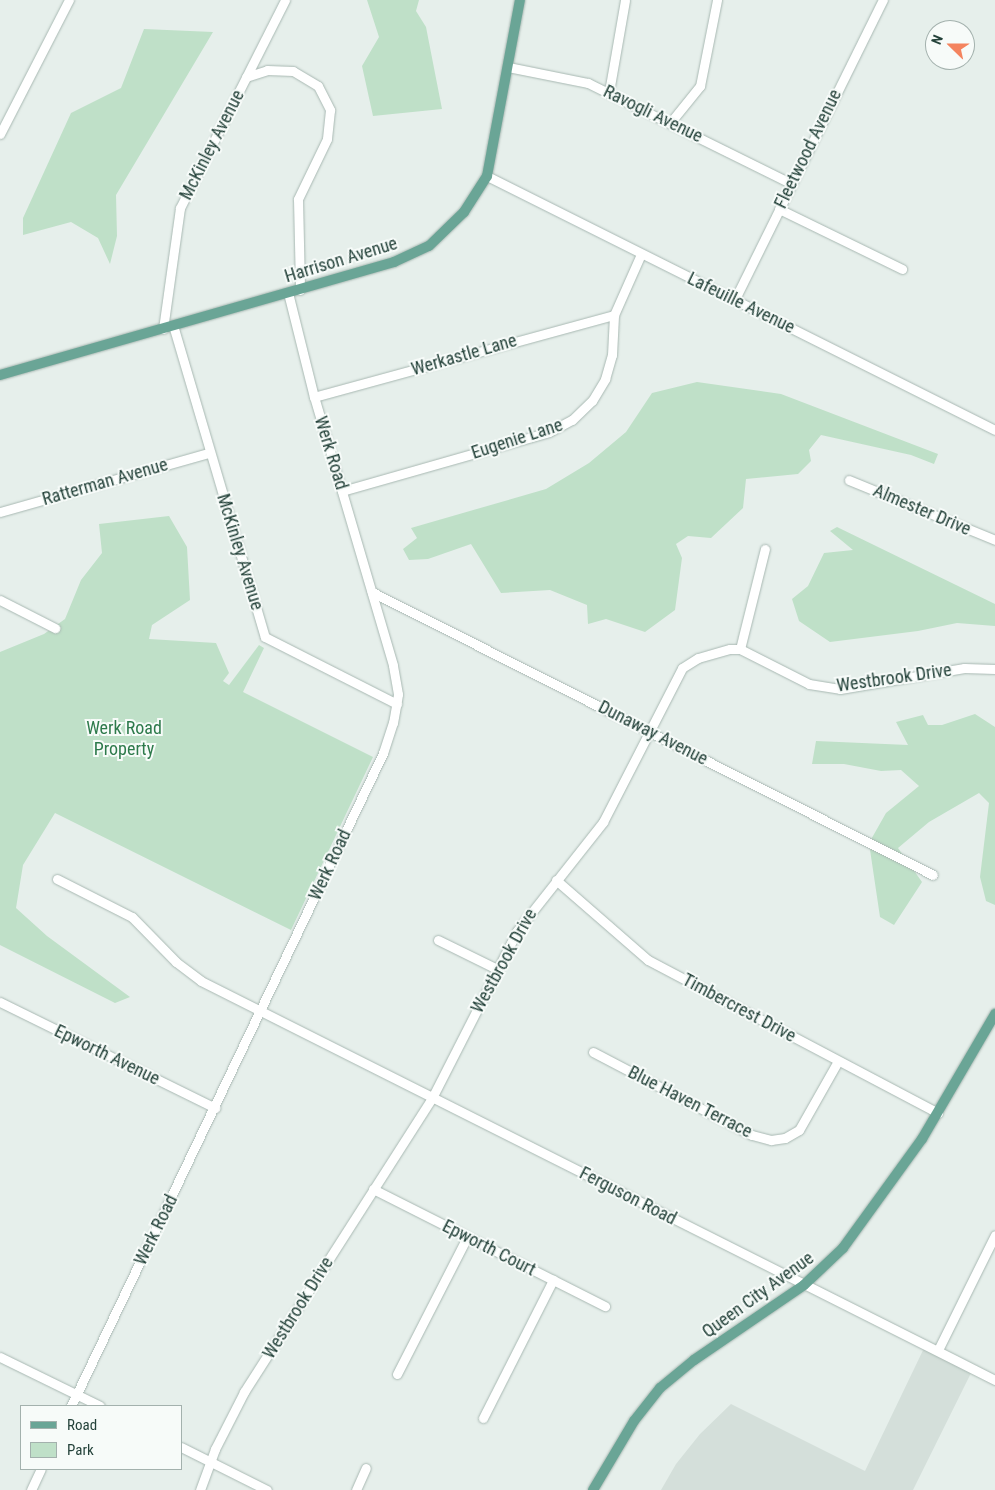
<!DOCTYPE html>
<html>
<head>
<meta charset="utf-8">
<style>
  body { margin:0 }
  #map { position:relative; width:995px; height:1490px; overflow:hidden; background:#e6efeb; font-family:"Roboto Condensed",sans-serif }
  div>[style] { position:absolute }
  .built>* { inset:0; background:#d4dfda }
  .green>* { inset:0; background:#bfe0c8 }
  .roads { filter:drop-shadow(0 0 1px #a8b8b2) drop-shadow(0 0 1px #a8b8b2) }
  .minor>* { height:9px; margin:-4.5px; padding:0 4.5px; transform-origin:4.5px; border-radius:4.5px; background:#fff }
  .major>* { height:10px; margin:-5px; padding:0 5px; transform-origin:5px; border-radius:5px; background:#6aa596 }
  span { translate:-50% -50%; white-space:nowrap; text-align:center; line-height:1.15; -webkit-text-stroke:4px #f7fbf9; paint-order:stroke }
  .street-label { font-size:18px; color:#24423a }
  .park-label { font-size:18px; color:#2d7a4b }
  .legend { position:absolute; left:20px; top:1405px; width:162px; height:65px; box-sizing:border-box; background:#f7fbf9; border:1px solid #a3b1ad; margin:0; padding:6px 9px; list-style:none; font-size:15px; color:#24423a }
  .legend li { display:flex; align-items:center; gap:10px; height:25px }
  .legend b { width:25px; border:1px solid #a3b1ad }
  .north { position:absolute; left:925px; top:20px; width:50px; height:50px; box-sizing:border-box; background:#f7fbf9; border:1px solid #a3b1ad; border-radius:50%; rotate:292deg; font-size:14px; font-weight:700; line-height:20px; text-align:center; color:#24423a }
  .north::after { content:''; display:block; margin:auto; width:18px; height:22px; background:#f4845f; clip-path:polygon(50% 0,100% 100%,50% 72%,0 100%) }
</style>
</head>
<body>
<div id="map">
  <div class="built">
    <div style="clip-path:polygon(926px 1344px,973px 1369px,913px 1490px,661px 1490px,676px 1464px,700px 1434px,731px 1404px,865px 1471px)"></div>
  </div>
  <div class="green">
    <div style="clip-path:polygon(367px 0,419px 0,416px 11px,426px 27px,442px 109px,373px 116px,362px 66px,379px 37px)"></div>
    <div style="clip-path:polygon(144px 29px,213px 32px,116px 195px,117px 236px,110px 264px,98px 238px,71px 222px,23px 235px,23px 218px,71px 113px,121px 88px)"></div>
    <div style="clip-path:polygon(697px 382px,781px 394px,938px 454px,934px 464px,911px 455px,821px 435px,809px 450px,811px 461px,798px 474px,746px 479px,743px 508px,711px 538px,688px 536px,676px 544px,682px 558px,675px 610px,645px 632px,606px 619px,588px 624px,587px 605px,550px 590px,501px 593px,471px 544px,428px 559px,409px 560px,403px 549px,417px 538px,411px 528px,546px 489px,589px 463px,626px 432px,652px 393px)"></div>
    <div style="clip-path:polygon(169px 516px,187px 547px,190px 600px,152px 625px,149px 639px,216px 643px,229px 673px,223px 681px,229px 685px,259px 645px,264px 648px,243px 692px,373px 757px,291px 930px,55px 813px,23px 865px,16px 908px,47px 936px,130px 997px,115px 1003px,0 945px,0 652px,44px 634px,65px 619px,81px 580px,102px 553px,99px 524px)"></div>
    <div style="clip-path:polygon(837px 527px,995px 604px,995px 626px,957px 623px,918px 631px,830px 642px,799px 621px,792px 599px,808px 586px,824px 553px,853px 550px,830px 531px)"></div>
    <div style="clip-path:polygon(975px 714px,995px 727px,995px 905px,986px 901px,980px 877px,989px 803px,979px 793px,929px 822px,898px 848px,922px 882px,894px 925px,880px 917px,869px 843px,886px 813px,919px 786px,901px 770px,881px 771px,844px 764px,812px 764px,816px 741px,908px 745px,896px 722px,923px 715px,928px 725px,942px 725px)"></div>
  </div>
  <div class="roads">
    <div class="minor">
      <div style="left:508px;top:67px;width:82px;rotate:11.3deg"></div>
      <div style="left:588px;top:83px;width:225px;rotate:26.3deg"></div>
      <div style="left:246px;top:77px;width:22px;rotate:-18deg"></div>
      <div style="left:267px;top:70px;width:26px;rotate:2deg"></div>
      <div style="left:293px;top:71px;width:29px;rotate:31deg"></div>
      <div style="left:318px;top:86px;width:27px;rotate:63deg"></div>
      <div style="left:330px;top:110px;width:29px;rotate:96deg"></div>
      <div style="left:327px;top:139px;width:67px;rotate:115.8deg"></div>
      <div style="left:298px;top:199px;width:91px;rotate:88.7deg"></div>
      <div style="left:609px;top:92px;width:93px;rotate:-80.1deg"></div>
      <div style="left:670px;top:123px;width:48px;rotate:-51deg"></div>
      <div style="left:700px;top:86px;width:88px;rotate:-78.8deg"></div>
      <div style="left:0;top:134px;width:151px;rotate:-62.8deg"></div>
      <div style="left:487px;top:176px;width:568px;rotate:26.57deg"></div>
      <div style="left:779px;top:209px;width:137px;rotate:26deg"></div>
      <div style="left:735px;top:299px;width:334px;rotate:-63.7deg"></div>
      <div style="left:173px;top:325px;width:325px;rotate:73.6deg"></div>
      <div style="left:265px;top:637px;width:148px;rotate:26.9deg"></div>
      <div style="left:163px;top:329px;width:122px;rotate:-82deg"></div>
      <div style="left:180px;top:208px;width:233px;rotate:-63.2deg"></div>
      <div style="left:314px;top:397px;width:311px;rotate:-15.3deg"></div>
      <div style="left:849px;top:480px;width:158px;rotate:22.3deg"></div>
      <div style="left:342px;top:491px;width:215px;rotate:-15.9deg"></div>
      <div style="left:549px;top:432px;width:26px;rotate:-28deg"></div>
      <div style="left:572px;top:420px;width:28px;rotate:-44deg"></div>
      <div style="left:592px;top:401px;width:26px;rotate:-59deg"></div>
      <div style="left:605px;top:379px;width:25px;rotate:-74deg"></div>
      <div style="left:612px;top:355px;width:40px;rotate:-87.1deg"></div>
      <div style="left:614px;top:315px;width:67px;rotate:-66.1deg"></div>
      <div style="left:0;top:512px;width:217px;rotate:-15.8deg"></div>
      <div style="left:372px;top:592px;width:628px;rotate:26.77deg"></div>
      <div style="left:0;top:600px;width:62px;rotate:27deg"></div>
      <div style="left:740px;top:649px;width:103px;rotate:-76deg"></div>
      <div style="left:57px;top:879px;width:84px;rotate:26.9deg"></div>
      <div style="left:132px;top:917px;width:63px;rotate:45.6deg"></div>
      <div style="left:176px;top:962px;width:31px;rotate:37deg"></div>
      <div style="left:201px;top:981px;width:889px;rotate:26.68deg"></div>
      <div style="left:556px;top:880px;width:122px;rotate:41deg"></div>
      <div style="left:648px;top:960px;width:328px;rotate:27.8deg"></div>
      <div style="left:438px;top:940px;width:66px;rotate:26.2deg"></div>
      <div style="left:0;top:1002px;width:240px;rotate:26.2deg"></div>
      <div style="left:593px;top:1052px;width:179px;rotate:27.6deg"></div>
      <div style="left:752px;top:1135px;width:20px;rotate:15deg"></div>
      <div style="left:771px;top:1140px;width:14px;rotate:-8deg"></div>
      <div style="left:785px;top:1138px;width:16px;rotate:-30deg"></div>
      <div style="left:799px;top:1130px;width:79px;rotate:-60.5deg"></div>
      <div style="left:373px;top:1189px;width:260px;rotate:26.8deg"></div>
      <div style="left:938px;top:1350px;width:128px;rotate:-63.6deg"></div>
      <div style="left:0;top:1357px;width:111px;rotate:26.1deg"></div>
      <div style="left:397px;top:1374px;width:154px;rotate:-62.9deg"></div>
      <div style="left:71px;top:1406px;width:724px;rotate:-64.46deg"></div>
      <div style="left:383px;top:753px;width:32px;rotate:-72deg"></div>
      <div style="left:393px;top:723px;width:29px;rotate:-80deg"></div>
      <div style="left:398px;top:694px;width:29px;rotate:-100deg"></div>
      <div style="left:393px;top:665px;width:279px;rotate:-106.4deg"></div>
      <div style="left:314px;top:397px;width:107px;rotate:-104deg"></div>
      <div style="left:483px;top:1418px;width:155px;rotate:-63.1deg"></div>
      <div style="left:181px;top:1447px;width:96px;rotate:26.6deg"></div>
      <div style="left:31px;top:1490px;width:23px;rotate:-65deg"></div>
      <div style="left:200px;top:1490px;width:44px;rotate:-69.9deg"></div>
      <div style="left:215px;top:1449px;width:64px;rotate:-63deg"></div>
      <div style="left:244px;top:1392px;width:349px;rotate:-57.4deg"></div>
      <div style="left:432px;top:1098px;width:187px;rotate:-63deg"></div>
      <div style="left:517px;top:931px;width:139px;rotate:-51.7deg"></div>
      <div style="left:603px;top:822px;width:173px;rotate:-62.8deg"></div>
      <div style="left:682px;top:668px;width:19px;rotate:-32deg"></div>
      <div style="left:698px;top:658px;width:33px;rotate:-16deg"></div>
      <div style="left:730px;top:649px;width:10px"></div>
      <div style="left:740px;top:649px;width:77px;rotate:26.9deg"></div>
      <div style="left:809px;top:684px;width:31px;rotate:9deg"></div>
      <div style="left:840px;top:689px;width:126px;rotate:-9.6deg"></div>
      <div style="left:964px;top:668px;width:31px;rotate:2deg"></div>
      <div style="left:356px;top:1490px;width:24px;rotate:-66deg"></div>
    </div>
    <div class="major">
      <div style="left:0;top:375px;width:410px;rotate:-16deg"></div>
      <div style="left:394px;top:262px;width:38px;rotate:-25deg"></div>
      <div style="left:429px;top:246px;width:49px;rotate:-44.2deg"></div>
      <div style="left:464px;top:212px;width:43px;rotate:-57.4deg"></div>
      <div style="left:487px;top:176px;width:179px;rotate:-79.4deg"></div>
      <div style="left:593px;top:1490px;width:80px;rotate:-59.3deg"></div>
      <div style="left:634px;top:1421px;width:42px;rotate:-51.8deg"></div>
      <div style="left:660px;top:1388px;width:44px;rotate:-39.5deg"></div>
      <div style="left:694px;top:1360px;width:133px;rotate:-34.3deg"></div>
      <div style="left:804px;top:1285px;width:54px;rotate:-43.5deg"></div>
      <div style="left:843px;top:1248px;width:135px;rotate:-54.1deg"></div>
      <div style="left:922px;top:1139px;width:145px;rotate:-59.7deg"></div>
    </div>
  </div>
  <div class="street-label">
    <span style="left:653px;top:114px;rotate:26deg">Ravogli Avenue</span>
    <span style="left:212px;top:145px;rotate:-63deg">McKinley Avenue</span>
    <span style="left:808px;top:149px;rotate:-64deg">Fleetwood Avenue</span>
    <span style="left:341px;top:260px;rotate:-17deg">Harrison Avenue</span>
    <span style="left:741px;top:303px;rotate:26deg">Lafeuille Avenue</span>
    <span style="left:464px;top:355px;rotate:-16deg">Werkastle Lane</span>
    <span style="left:517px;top:439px;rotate:-18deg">Eugenie Lane</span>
    <span style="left:331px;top:453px;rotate:73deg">Werk Road</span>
    <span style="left:105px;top:482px;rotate:-16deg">Ratterman Avenue</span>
    <span style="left:922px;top:510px;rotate:23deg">Almester Drive</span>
    <span style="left:240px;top:552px;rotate:73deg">McKinley Avenue</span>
    <span style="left:894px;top:678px;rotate:-8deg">Westbrook Drive</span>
    <span style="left:653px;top:733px;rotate:27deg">Dunaway Avenue</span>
    <span style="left:330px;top:865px;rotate:-65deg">Werk Road</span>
    <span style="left:504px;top:961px;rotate:-61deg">Westbrook Drive</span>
    <span style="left:739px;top:1008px;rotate:28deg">Timbercrest Drive</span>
    <span style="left:107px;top:1055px;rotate:26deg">Epworth Avenue</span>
    <span style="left:690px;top:1102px;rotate:27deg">Blue Haven Terrace</span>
    <span style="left:628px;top:1196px;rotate:27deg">Ferguson Road</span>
    <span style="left:156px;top:1230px;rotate:-64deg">Werk Road</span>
    <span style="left:489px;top:1248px;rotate:27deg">Epworth Court</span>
    <span style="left:758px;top:1295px;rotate:-36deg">Queen City Avenue</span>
    <span style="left:298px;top:1308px;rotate:-58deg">Westbrook Drive</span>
  </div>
  <div class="park-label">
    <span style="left:124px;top:739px">Werk Road<br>Property</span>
  </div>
  <ul class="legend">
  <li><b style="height:6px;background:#6aa596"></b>Road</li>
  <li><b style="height:14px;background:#bfe0c8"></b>Park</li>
  </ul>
  <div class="north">N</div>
</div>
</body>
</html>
